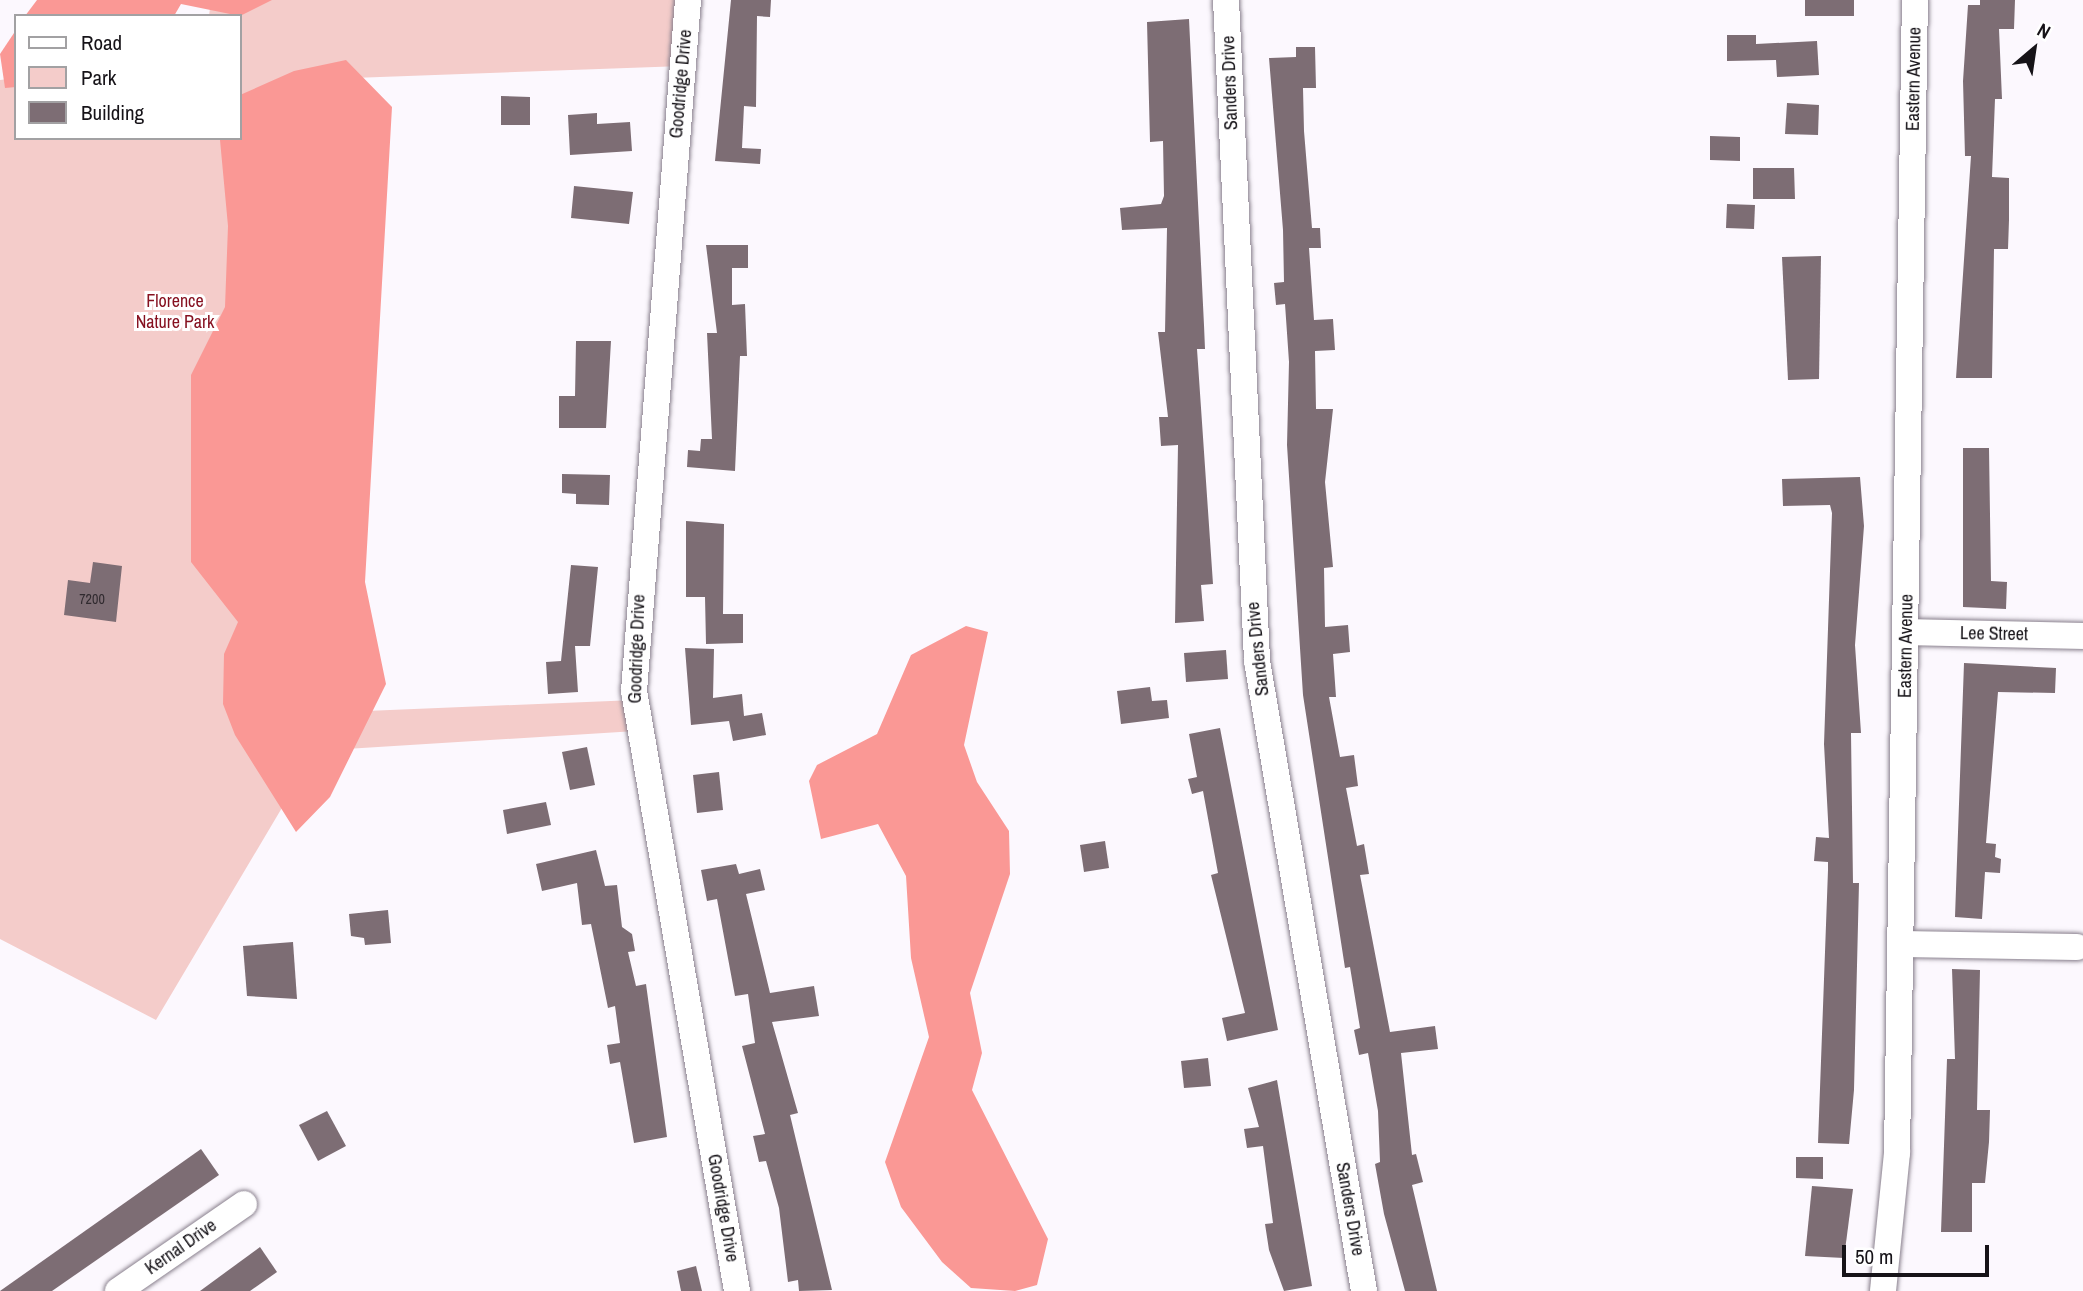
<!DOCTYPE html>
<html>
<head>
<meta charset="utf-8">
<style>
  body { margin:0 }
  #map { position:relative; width:2083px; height:1291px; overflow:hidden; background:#fcf8fe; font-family:"Archivo Narrow",sans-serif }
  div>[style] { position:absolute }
  .green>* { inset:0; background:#f4ccca }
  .forest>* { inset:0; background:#fa9895 }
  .building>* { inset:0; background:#7d6d74 }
  .roads { filter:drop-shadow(0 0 2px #89808d) drop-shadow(0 0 2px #89808d) }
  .minor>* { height:26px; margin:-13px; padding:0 13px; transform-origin:13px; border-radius:13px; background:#fff }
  span { translate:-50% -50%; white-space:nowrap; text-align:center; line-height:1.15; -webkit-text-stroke:6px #fff; paint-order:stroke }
  .number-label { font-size:14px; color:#302a2f }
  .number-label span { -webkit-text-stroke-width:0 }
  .street-label { font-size:18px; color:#161318 }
  .park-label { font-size:18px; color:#861120 }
  .legend { position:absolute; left:14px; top:14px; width:228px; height:126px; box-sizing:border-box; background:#fff; border:2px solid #a2a1a3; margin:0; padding:9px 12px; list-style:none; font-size:21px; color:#161318 }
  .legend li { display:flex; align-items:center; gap:14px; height:35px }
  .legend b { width:35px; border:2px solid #a2a1a3 }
  .north { position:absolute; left:1999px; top:14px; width:70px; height:70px; -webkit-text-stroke:5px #fff; paint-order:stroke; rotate:29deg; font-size:19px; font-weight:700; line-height:28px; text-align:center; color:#161318 }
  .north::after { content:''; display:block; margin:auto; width:24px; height:32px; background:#161318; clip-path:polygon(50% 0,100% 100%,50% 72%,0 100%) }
  .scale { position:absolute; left:1842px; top:1245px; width:147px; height:32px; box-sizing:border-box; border:4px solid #161318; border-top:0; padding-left:9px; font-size:21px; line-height:24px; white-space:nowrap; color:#161318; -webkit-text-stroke:5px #fff; paint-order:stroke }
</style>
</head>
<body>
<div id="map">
  <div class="green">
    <div style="clip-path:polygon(211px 0,688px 0,683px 66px,353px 78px,342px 712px,635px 700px,636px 731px,330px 750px,286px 801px,156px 1020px,0 939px,0 80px,16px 78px,16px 138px,240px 138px,240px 16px,209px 16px)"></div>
  </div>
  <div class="forest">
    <div style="clip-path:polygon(37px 0,272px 0,240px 16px,181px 4px,174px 16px,25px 16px)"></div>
    <div style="clip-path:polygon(16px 30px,16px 87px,5px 88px,0 54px)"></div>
    <div style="clip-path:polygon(346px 60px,392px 107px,365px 582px,386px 684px,330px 797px,296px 832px,235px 735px,223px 704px,224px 654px,238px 622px,191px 562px,191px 375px,225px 307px,228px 226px,220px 140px,240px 138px,240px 95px,294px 71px)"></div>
    <div style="clip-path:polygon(966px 626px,988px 632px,964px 745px,977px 782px,1009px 831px,1010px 874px,970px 993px,982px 1053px,972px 1090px,1048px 1239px,1037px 1285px,1015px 1291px,971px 1288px,942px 1262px,901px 1207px,885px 1162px,929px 1037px,911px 958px,906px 876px,878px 824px,821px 839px,809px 781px,817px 765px,877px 734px,911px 655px)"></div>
  </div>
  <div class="building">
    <div style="clip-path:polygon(731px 0,771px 0,770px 17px,757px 16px,756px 107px,744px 106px,742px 148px,761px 149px,760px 164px,715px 161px)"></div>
    <div style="clip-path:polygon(1805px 0,1854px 0,1854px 16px,1805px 16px)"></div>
    <div style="clip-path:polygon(1980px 0,2015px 0,2014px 29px,1999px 29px,2002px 99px,1995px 99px,1992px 177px,2009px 178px,2009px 220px,2008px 249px,1994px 249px,1992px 378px,1956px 378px,1971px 156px,1965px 156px,1963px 81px,1968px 5px,1980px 5px)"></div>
    <div style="clip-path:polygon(1189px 19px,1204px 325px,1205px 349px,1197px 349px,1213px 584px,1201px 585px,1204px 621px,1175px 623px,1178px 445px,1161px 446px,1159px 417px,1168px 417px,1158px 332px,1165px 332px,1167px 228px,1122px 230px,1120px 208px,1161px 204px,1164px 196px,1163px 141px,1150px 142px,1147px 22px)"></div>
    <div style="clip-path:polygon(1727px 35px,1756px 35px,1756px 44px,1817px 41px,1819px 75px,1777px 77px,1776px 60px,1727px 61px)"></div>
    <div style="clip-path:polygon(1296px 47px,1315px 47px,1316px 88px,1303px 88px,1304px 131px,1312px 228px,1320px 228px,1321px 248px,1309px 248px,1314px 320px,1333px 319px,1335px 350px,1315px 351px,1316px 409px,1333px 409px,1325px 482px,1333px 567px,1324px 568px,1325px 627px,1348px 625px,1350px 652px,1333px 654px,1336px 697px,1329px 697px,1340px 757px,1354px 755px,1358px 786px,1346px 788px,1357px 846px,1364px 844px,1369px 874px,1360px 875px,1390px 1032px,1435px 1026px,1438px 1049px,1401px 1053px,1412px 1155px,1416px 1154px,1423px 1182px,1412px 1185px,1437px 1291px,1405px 1291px,1384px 1214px,1375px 1164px,1380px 1162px,1378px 1111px,1368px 1053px,1359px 1055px,1354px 1030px,1360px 1028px,1350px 967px,1345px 968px,1303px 695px,1287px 445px,1289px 362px,1285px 304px,1276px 305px,1274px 283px,1284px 282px,1283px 230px,1269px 58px,1296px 57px)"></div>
    <div style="clip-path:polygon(501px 96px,530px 97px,530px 125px,501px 125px)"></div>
    <div style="clip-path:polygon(1787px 103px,1819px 105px,1818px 135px,1785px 134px)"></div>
    <div style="clip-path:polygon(597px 113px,597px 124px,630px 122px,632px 151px,570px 155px,568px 115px)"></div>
    <div style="clip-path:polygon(1710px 136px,1740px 137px,1740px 161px,1710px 160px)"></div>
    <div style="clip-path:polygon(1753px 168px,1794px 168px,1795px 199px,1753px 199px)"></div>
    <div style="clip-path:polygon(574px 186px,633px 192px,629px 224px,571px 218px)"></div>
    <div style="clip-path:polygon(1727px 204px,1755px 205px,1754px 229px,1726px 228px)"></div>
    <div style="clip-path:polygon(706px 245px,748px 245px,748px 268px,732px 268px,732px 305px,745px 304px,747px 356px,740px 356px,735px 471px,687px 467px,688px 450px,700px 451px,701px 439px,712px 439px,707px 333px,717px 333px)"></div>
    <div style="clip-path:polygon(1821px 256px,1819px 379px,1788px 380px,1782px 257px)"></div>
    <div style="clip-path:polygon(576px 341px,611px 341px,606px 428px,559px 428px,559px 396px,575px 396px)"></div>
    <div style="clip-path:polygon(1963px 448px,1989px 448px,1991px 581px,2007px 582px,2006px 609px,1963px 607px)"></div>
    <div style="clip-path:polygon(562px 474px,610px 475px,609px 505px,576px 504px,576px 494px,562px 493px)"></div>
    <div style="clip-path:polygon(1860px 477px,1864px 526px,1855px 645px,1861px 733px,1851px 733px,1853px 883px,1859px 883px,1854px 1090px,1849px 1144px,1818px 1143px,1828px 870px,1828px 862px,1814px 861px,1816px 837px,1829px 838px,1824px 744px,1832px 513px,1830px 505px,1783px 506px,1782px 479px)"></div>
    <div style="clip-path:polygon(686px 521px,724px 524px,723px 614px,743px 614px,743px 643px,706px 644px,705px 597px,686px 597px)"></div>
    <div style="clip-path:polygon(93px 562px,122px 566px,116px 622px,64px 615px,68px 580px,90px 583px)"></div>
    <div style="clip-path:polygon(571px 565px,598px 567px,590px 646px,575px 646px,578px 692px,548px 694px,546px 662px,561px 661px)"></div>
    <div style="clip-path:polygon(685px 648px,714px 649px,713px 698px,742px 694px,744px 716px,762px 713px,766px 735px,733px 741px,729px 721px,691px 725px)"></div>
    <div style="clip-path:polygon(1226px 650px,1228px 679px,1186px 682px,1184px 653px)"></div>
    <div style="clip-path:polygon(1964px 663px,2056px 668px,2055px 693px,1998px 692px,1986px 843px,1996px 844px,1995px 857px,2001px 859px,2000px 873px,1985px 872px,1982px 919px,1955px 917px)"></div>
    <div style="clip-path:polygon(1150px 687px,1152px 701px,1167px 700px,1169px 718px,1121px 724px,1117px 691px)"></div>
    <div style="clip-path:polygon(1220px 728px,1278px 1030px,1227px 1041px,1222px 1018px,1245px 1013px,1211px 875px,1218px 873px,1203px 791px,1192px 794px,1188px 779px,1197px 777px,1189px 734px)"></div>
    <div style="clip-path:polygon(587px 747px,595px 785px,570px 790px,562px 752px)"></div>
    <div style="clip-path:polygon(719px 772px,723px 810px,697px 813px,693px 775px)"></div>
    <div style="clip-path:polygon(546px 802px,551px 825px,507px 834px,503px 810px)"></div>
    <div style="clip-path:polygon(1105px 841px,1109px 868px,1084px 872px,1080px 845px)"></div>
    <div style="clip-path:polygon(596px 850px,605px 886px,617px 885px,622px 927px,632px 934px,635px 951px,628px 952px,636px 986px,646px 984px,667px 1137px,634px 1143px,620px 1062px,610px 1064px,607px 1045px,620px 1043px,615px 1006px,608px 1008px,591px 924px,582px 925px,577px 883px,542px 891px,536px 864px)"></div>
    <div style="clip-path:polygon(736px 864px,739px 874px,760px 869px,765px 890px,746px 894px,770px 993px,814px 986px,819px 1016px,772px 1022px,798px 1113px,790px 1115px,832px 1290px,799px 1291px,798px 1280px,788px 1282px,779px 1208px,766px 1161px,759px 1162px,753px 1136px,765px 1134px,742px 1046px,755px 1043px,748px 994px,735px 996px,717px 899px,707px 901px,701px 870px)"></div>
    <div style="clip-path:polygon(388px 910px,391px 943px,365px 945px,364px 938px,351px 936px,349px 914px)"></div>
    <div style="clip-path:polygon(293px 942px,297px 999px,247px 996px,243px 946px)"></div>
    <div style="clip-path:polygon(1952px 969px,1980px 970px,1977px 1110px,1990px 1110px,1989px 1142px,1985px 1183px,1972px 1183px,1972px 1232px,1941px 1232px,1947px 1059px,1955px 1059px)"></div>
    <div style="clip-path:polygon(1208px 1058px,1211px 1086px,1184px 1088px,1181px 1061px)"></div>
    <div style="clip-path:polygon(1277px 1080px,1312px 1286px,1284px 1291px,1269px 1250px,1265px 1224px,1273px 1223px,1263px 1146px,1247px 1148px,1244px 1129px,1259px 1127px,1248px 1088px)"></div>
    <div style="clip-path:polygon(327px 1111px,346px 1146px,318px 1161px,299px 1125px)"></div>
    <div style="clip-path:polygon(201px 1149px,219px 1175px,52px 1291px,0 1291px)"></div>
    <div style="clip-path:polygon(1796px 1157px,1823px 1157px,1823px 1179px,1796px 1178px)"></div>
    <div style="clip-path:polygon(1812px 1186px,1853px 1189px,1844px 1258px,1805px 1256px)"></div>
    <div style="clip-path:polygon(260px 1247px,277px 1272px,250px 1291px,200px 1291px)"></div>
    <div style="clip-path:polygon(696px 1266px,702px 1291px,681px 1291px,677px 1271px)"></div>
  </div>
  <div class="roads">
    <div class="minor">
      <div style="left:688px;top:0;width:693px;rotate:94.47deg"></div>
      <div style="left:634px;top:691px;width:609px;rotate:80.26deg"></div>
      <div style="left:1226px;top:0;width:662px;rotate:87.31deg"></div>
      <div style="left:1257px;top:661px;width:639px;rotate:80.36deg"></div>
      <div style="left:1906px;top:632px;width:177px;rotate:1.3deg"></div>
      <div style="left:1901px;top:944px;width:176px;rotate:1deg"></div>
      <div style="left:118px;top:1291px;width:153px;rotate:-34.6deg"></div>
      <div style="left:1883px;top:1291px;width:139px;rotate:-84.2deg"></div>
      <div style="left:1897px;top:1153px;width:1153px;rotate:-89.11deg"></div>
    </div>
  </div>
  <div class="number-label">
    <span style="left:92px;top:599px">7200</span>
  </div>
  <div class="street-label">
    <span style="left:1914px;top:79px;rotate:-89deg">Eastern Avenue</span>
    <span style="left:1230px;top:83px;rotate:-92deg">Sanders Drive</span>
    <span style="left:681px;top:84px;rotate:-85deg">Goodridge Drive</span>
    <span style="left:1994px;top:634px;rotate:1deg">Lee Street</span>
    <span style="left:1906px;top:646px;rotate:-89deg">Eastern Avenue</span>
    <span style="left:637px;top:649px;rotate:-88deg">Goodridge Drive</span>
    <span style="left:1258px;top:649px;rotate:-96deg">Sanders Drive</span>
    <span style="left:723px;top:1208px;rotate:80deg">Goodridge Drive</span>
    <span style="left:1350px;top:1209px;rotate:80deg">Sanders Drive</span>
    <span style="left:181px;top:1247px;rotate:-35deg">Kernal Drive</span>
  </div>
  <div class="park-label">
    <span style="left:175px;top:312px">Florence<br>Nature Park</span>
  </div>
  <ul class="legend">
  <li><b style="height:9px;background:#fff"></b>Road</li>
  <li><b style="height:19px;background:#f4ccca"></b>Park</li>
  <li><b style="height:19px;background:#7d6d74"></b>Building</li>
  </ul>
  <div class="north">N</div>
  <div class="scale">50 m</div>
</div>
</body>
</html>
